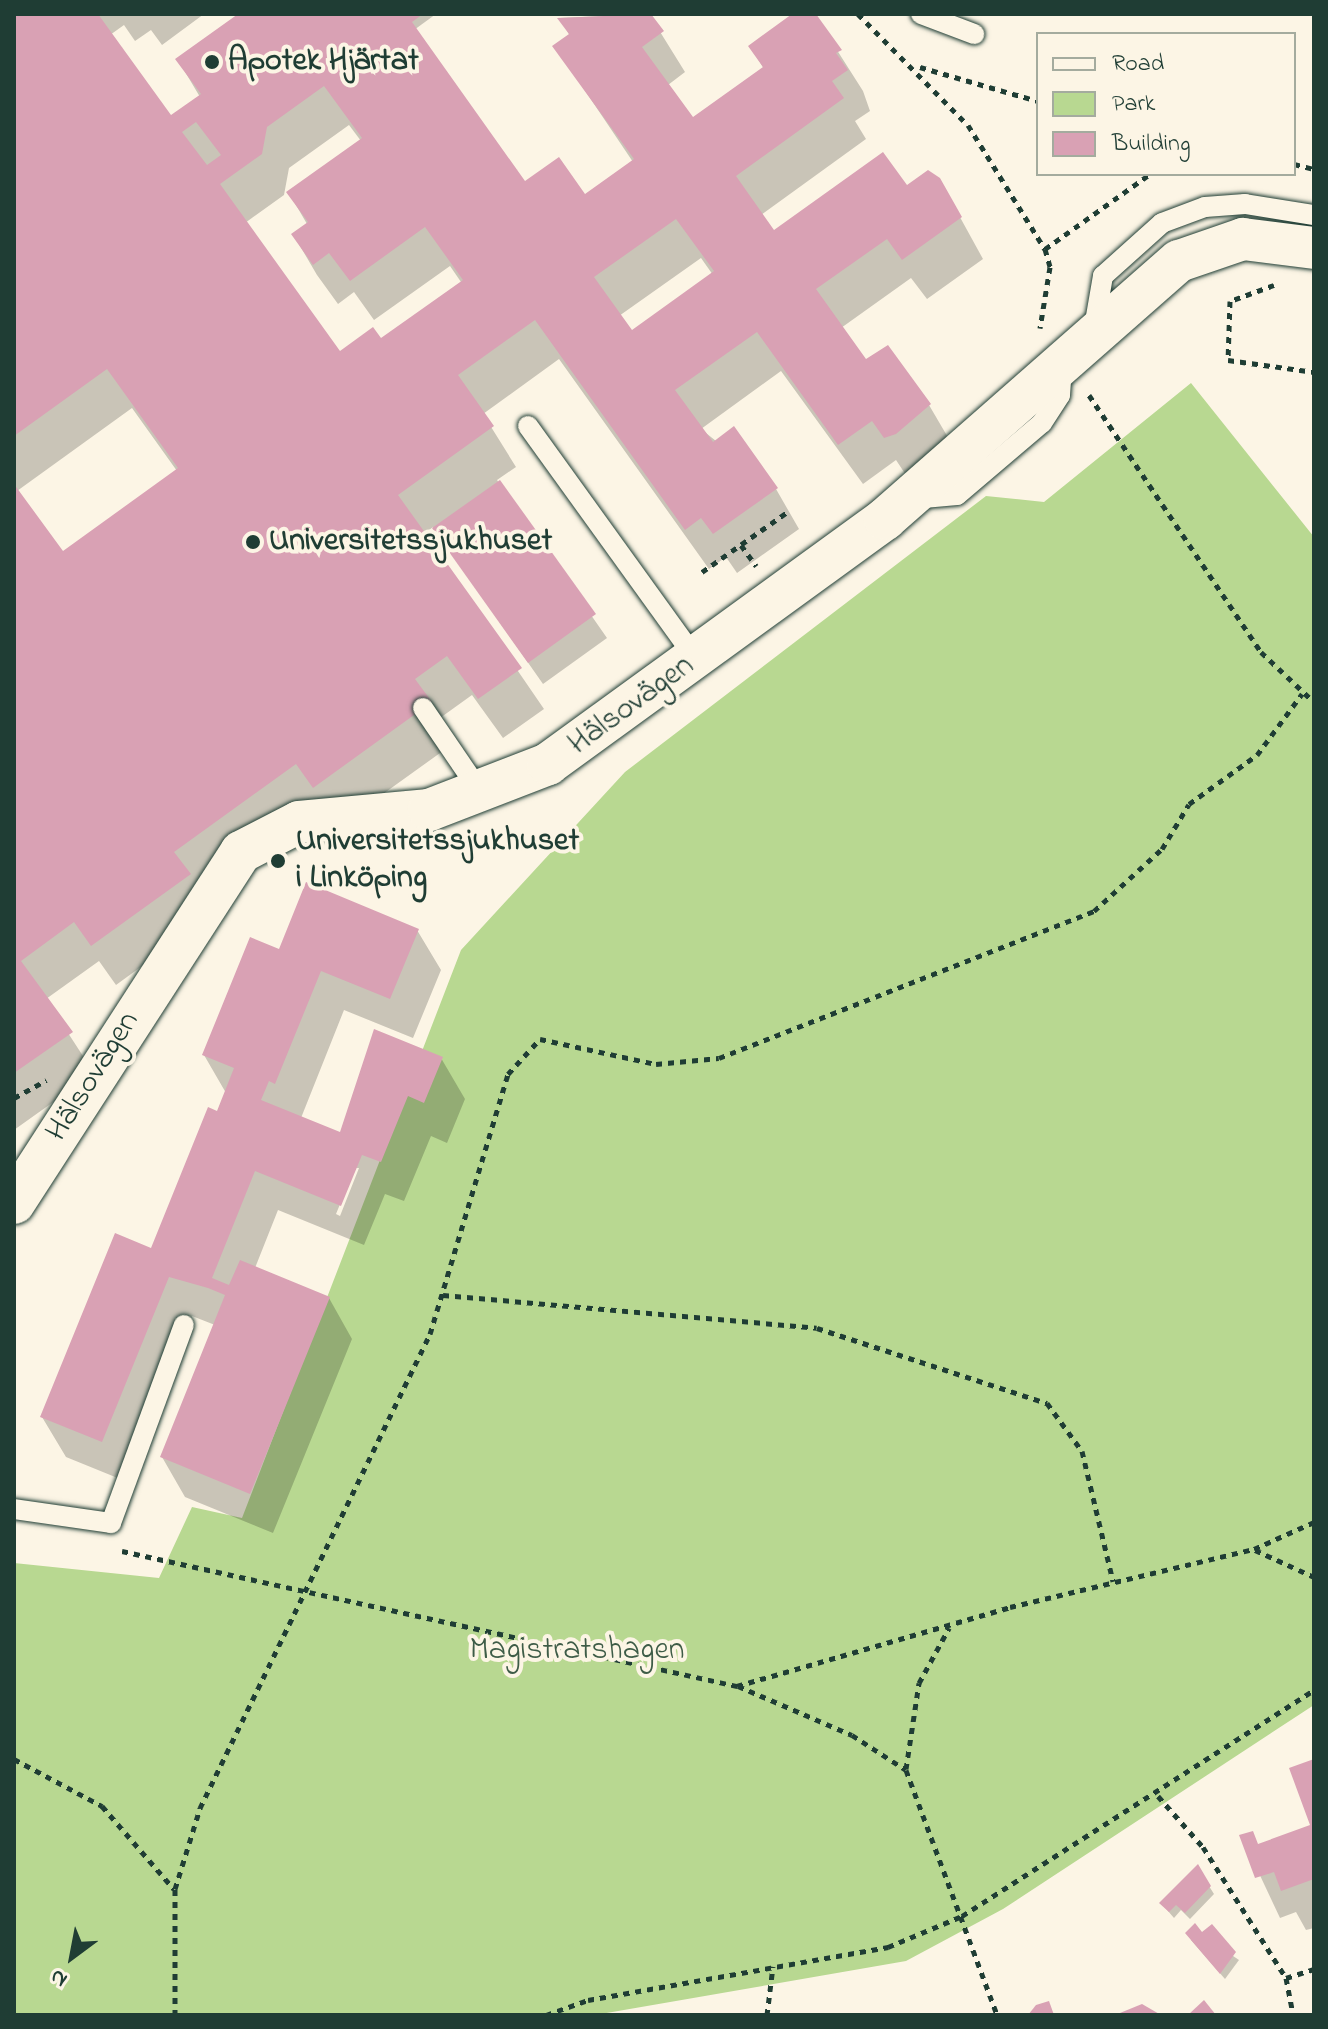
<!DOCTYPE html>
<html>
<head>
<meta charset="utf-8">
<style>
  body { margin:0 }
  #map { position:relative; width:1328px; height:2029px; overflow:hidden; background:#fcf5e5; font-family:"Indie Flower",sans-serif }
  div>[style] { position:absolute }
  .green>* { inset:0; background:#b8d891 }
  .shadow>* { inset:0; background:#0003 }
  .building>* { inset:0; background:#d9a1b4 }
  .path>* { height:5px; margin-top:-2.5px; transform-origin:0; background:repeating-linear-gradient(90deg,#1f3d34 0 6px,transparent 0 12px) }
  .roads { filter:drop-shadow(0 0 2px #1f3d34) drop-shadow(0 0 2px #1f3d34) }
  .service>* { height:20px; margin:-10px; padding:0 10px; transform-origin:10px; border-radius:10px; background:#fcf5e5 }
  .minor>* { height:42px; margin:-21px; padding:0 21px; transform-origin:21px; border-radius:21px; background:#fcf5e5 }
  .dots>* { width:22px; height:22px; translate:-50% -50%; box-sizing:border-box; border:4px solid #fcf5e5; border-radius:50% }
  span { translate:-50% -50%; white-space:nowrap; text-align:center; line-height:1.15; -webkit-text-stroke:8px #fcf5e5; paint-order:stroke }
  .poi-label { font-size:32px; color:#1f3d34; font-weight:700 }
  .left { translate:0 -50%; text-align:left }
  .street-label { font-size:32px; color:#1f3d34 }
  .park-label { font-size:32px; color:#3e5c47 }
  .frame { position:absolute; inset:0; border:16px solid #1f3d34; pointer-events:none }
  .legend { position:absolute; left:1036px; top:32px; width:260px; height:144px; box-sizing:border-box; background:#fcf5e5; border:2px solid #a4ab9e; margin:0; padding:10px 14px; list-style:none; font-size:24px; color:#1f3d34 }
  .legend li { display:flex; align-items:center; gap:16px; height:40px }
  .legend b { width:40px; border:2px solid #a4ab9e }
  .north { position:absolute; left:32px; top:1917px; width:80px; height:80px; -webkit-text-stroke:6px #fcf5e5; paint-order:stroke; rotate:212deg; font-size:22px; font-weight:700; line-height:32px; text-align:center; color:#1f3d34 }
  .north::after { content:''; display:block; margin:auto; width:28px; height:36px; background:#1f3d34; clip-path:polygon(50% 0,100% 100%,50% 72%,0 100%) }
</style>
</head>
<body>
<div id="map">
  <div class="green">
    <div style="clip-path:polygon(1191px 383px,1314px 537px,1314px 1705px,1003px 1909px,906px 1961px,595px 2015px,14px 2015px,14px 1563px,159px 1578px,192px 1507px,242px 1518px,461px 950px,625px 772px,986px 496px,1044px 502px)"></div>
  </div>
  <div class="shadow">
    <div style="clip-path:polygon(evenodd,14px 14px,204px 14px,162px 45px,151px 30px,135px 41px,124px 25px,110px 35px,170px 118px,200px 97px,178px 60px,242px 14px,436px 14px,414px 30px,525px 184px,585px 196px,633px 162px,555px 46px,570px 36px,560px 18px,649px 14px,685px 72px,668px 85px,692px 120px,764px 69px,750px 46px,796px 14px,814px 14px,863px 91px,870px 111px,855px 121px,866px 139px,761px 215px,773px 233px,939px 179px,983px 259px,927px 299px,911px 278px,841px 328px,866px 362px,929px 405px,953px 446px,908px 478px,896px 460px,863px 484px,781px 371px,701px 429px,776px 489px,799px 529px,737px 573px,726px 557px,709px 569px,559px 359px,483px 414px,516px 467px,497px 480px,607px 638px,543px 684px,433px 527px,424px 534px,544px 709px,503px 738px,472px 695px,440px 718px,454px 743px,337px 827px,198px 891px,212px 915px,116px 985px,99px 961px,46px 999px,94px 1073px,14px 1130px,14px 14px,349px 125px,361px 141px,289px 193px,307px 224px,293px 234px,317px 275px,338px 304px,354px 292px,374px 320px,450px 266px,461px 282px,381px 341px,339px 354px,245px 223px,284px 195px,289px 168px,349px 125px,14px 14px,701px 258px,713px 275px,631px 333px,619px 316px,701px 258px,14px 14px,132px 408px,177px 471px,62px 554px,17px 491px,132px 408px)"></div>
    <div style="clip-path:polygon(evenodd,417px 930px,441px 970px,413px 1038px,344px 1010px,301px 1118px,341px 1134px,441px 1058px,465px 1099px,447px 1143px,431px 1136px,404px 1201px,385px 1194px,364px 1245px,278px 1210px,255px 1268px,329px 1298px,352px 1339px,273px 1533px,185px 1497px,162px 1457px,215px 1325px,192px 1316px,125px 1481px,66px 1457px,42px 1417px,152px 1251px,218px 1113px,226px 1093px,204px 1055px,280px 952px,417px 930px,355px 1168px,359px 1168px,340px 1216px,336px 1214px,355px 1168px)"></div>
    <div style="clip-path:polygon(1314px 1761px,1314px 1928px,1306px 1930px,1296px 1912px,1280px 1918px,1242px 1837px,1258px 1845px,1312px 1826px)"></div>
    <div style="clip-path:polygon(1197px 1867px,1214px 1894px,1190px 1919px,1181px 1910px,1174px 1918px,1161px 1903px)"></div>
    <div style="clip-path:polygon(1202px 1935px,1239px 1960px,1225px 1979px,1191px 1940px)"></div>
  </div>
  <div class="building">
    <div style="clip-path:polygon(evenodd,14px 14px,98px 14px,171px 115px,201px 94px,175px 59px,238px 14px,423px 14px,412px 22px,525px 181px,559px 157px,585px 194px,634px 159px,552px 46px,569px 34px,557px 18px,651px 14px,664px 31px,642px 47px,693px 117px,763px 67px,748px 46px,792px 14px,816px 14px,842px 50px,836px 53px,848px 70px,832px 81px,844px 98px,736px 176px,774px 230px,883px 152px,907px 185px,928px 170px,940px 178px,962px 217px,902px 260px,887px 239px,816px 289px,866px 359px,888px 345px,931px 404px,896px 434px,884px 438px,872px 421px,838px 445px,757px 332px,675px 390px,713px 442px,734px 426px,778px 488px,713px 534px,701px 518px,685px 530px,535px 320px,458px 375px,494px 426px,398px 495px,522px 668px,478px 699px,447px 656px,415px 679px,432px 702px,313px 788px,296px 764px,174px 852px,191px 874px,91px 946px,74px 922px,21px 961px,73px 1032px,14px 1073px,14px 484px,63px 551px,178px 468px,107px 369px,14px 436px,14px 14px,324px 86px,362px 138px,286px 192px,308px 222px,291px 234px,313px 265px,329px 253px,350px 281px,425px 227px,463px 280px,381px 338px,373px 327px,340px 351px,220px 184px,262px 154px,267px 127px,324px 86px,14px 14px,196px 122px,221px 155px,207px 165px,182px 132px,196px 122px,14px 14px,676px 219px,714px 271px,632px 330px,594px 277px,676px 219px)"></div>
    <div style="clip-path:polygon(500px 480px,596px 614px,528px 663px,432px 528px)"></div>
    <div style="clip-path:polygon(306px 882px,419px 929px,390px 999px,321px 971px,275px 1084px,269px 1081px,261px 1100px,340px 1132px,374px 1029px,443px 1057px,424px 1103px,408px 1096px,381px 1162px,362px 1155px,341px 1206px,255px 1171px,212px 1278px,229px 1285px,240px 1260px,330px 1297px,250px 1494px,160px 1457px,225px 1295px,208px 1288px,169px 1277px,102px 1442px,40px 1417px,115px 1233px,151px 1248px,208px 1107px,217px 1111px,234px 1068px,202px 1055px,250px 937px,279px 949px)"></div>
    <div style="clip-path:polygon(1314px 1759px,1314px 1879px,1281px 1891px,1274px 1872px,1255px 1878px,1239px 1835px,1253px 1831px,1258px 1844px,1310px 1825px,1289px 1768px)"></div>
    <div style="clip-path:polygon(1198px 1864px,1211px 1886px,1185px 1913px,1176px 1905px,1169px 1912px,1159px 1903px)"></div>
    <div style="clip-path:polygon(1195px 1923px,1202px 1932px,1212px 1924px,1236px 1952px,1220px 1974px,1185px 1933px)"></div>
    <div style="clip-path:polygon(1204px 2000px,1216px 2015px,1188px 2015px)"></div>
    <div style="clip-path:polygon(1049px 2001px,1054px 2015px,1028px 2015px,1036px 2005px)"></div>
    <div style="clip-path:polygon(1142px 2004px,1161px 2015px,1115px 2015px)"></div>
  </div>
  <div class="path">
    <div style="left:858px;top:14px;width:156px;rotate:45.3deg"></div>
    <div style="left:968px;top:125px;width:146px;rotate:58.2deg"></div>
    <div style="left:1045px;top:249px;width:19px;rotate:74deg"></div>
    <div style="left:1050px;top:267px;width:62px;rotate:99.3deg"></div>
    <div style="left:920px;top:67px;width:123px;rotate:16.1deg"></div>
    <div style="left:1294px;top:164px;width:21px;rotate:14deg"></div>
    <div style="left:1045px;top:249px;width:129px;rotate:-35.5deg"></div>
    <div style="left:1274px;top:285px;width:47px;rotate:160deg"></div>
    <div style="left:1230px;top:301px;width:59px;rotate:91.9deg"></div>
    <div style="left:1228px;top:360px;width:87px;rotate:7.9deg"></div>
    <div style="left:1089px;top:395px;width:309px;rotate:56.2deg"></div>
    <div style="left:1261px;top:652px;width:73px;rotate:43.3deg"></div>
    <div style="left:741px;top:545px;width:26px;rotate:54deg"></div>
    <div style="left:702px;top:572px;width:103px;rotate:-35.1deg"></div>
    <div style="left:14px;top:1098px;width:37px;rotate:-29deg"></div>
    <div style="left:443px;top:1295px;width:375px;rotate:5deg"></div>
    <div style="left:817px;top:1328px;width:242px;rotate:18.1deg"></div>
    <div style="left:1047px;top:1403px;width:59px;rotate:53.9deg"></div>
    <div style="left:1082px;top:1451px;width:134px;rotate:76.6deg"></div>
    <div style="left:1255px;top:1550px;width:65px;rotate:24.6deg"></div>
    <div style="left:122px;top:1551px;width:630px;rotate:12.38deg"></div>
    <div style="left:737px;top:1686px;width:284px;rotate:-16.1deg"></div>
    <div style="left:1010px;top:1607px;width:251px;rotate:-13.4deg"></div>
    <div style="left:1254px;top:1549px;width:66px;rotate:-24.2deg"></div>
    <div style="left:738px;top:1686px;width:124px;rotate:23.3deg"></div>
    <div style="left:852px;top:1735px;width:64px;rotate:32.9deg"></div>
    <div style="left:906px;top:1770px;width:261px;rotate:69.6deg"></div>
    <div style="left:14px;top:1759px;width:100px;rotate:28.1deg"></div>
    <div style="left:102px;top:1806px;width:110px;rotate:49.1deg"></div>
    <div style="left:906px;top:1769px;width:87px;rotate:-81.4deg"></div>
    <div style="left:919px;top:1683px;width:63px;rotate:-61.4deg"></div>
    <div style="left:1158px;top:1796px;width:68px;rotate:48.6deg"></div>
    <div style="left:1203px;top:1847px;width:155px;rotate:57.6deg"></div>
    <div style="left:1286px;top:1978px;width:38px;rotate:79deg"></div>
    <div style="left:1286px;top:1978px;width:29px;rotate:-18deg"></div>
    <div style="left:175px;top:2015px;width:126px;rotate:-90deg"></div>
    <div style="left:175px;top:1889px;width:85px;rotate:-72.8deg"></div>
    <div style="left:200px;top:1808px;width:527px;rotate:-64.12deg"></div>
    <div style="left:430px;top:1334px;width:271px;rotate:-73.3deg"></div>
    <div style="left:508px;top:1074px;width:47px;rotate:-47.6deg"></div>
    <div style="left:540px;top:1039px;width:119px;rotate:12.2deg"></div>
    <div style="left:656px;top:1064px;width:63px;rotate:-5.4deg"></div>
    <div style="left:719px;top:1058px;width:403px;rotate:-21.4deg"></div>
    <div style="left:1094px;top:911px;width:92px;rotate:-42.4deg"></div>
    <div style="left:1162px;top:849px;width:52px;rotate:-59deg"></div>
    <div style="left:1189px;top:804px;width:84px;rotate:-35.8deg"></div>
    <div style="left:1257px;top:755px;width:76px;rotate:-53.6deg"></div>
    <div style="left:546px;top:2015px;width:45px;rotate:-19.7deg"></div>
    <div style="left:588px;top:2000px;width:305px;rotate:-10deg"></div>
    <div style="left:888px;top:1947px;width:80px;rotate:-22.7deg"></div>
    <div style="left:962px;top:1916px;width:418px;rotate:-32.7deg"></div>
    <div style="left:767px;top:2015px;width:49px;rotate:-83deg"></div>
  </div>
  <div class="roads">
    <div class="service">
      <div style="left:921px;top:14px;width:57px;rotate:20.7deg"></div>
      <div style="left:1094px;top:328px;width:53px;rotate:-80.2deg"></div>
      <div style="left:1103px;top:276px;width:79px;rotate:-41.9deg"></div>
      <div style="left:1162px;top:223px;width:46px;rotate:-20.4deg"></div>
      <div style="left:1205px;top:207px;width:40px;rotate:-4.3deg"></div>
      <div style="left:1245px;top:204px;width:70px;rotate:9.1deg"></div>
      <div style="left:528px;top:426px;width:289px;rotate:54.2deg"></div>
      <div style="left:912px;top:499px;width:45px;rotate:-5.1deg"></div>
      <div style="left:957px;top:495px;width:111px;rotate:-40.3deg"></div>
      <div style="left:1042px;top:423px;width:33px;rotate:-57deg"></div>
      <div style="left:1060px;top:395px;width:29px;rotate:-86deg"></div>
      <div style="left:423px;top:708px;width:103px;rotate:55.7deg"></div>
      <div style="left:14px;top:1509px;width:98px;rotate:8.2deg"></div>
      <div style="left:111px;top:1523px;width:211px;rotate:-69.8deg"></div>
    </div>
    <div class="minor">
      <div style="left:14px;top:1203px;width:418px;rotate:-57.1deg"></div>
      <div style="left:241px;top:852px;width:65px;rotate:-27.3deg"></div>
      <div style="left:299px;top:822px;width:131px;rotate:-5.3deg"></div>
      <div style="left:429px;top:810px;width:128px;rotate:-21.1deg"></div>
      <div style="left:548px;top:764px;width:417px;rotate:-36deg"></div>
      <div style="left:885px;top:519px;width:391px;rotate:-41.3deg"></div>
      <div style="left:1179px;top:261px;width:68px;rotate:-19deg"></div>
      <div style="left:1243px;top:239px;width:72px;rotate:7.2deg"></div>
    </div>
  </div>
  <div class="dots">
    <div style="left:212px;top:62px;background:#1f3d34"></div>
    <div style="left:253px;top:542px;background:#1f3d34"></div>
    <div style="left:278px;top:861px;background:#1f3d34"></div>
  </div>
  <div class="poi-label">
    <span class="left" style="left:228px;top:62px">Apotek Hjärtat</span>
    <span class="left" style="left:269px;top:542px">Universitetssjukhuset</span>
    <span class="left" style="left:296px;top:861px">Universitetssjukhuset<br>i Linköping</span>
  </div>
  <div class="street-label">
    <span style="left:632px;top:706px;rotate:-36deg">Hälsovägen</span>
    <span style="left:94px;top:1077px;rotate:-58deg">Hälsovägen</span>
  </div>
  <div class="park-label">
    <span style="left:577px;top:1651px">Magistratshagen</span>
  </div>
  <div class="frame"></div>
  <ul class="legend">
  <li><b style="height:10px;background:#fcf5e5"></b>Road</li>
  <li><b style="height:22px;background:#b8d891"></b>Park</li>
  <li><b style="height:22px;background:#d9a1b4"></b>Building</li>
  </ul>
  <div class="north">N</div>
</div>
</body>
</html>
